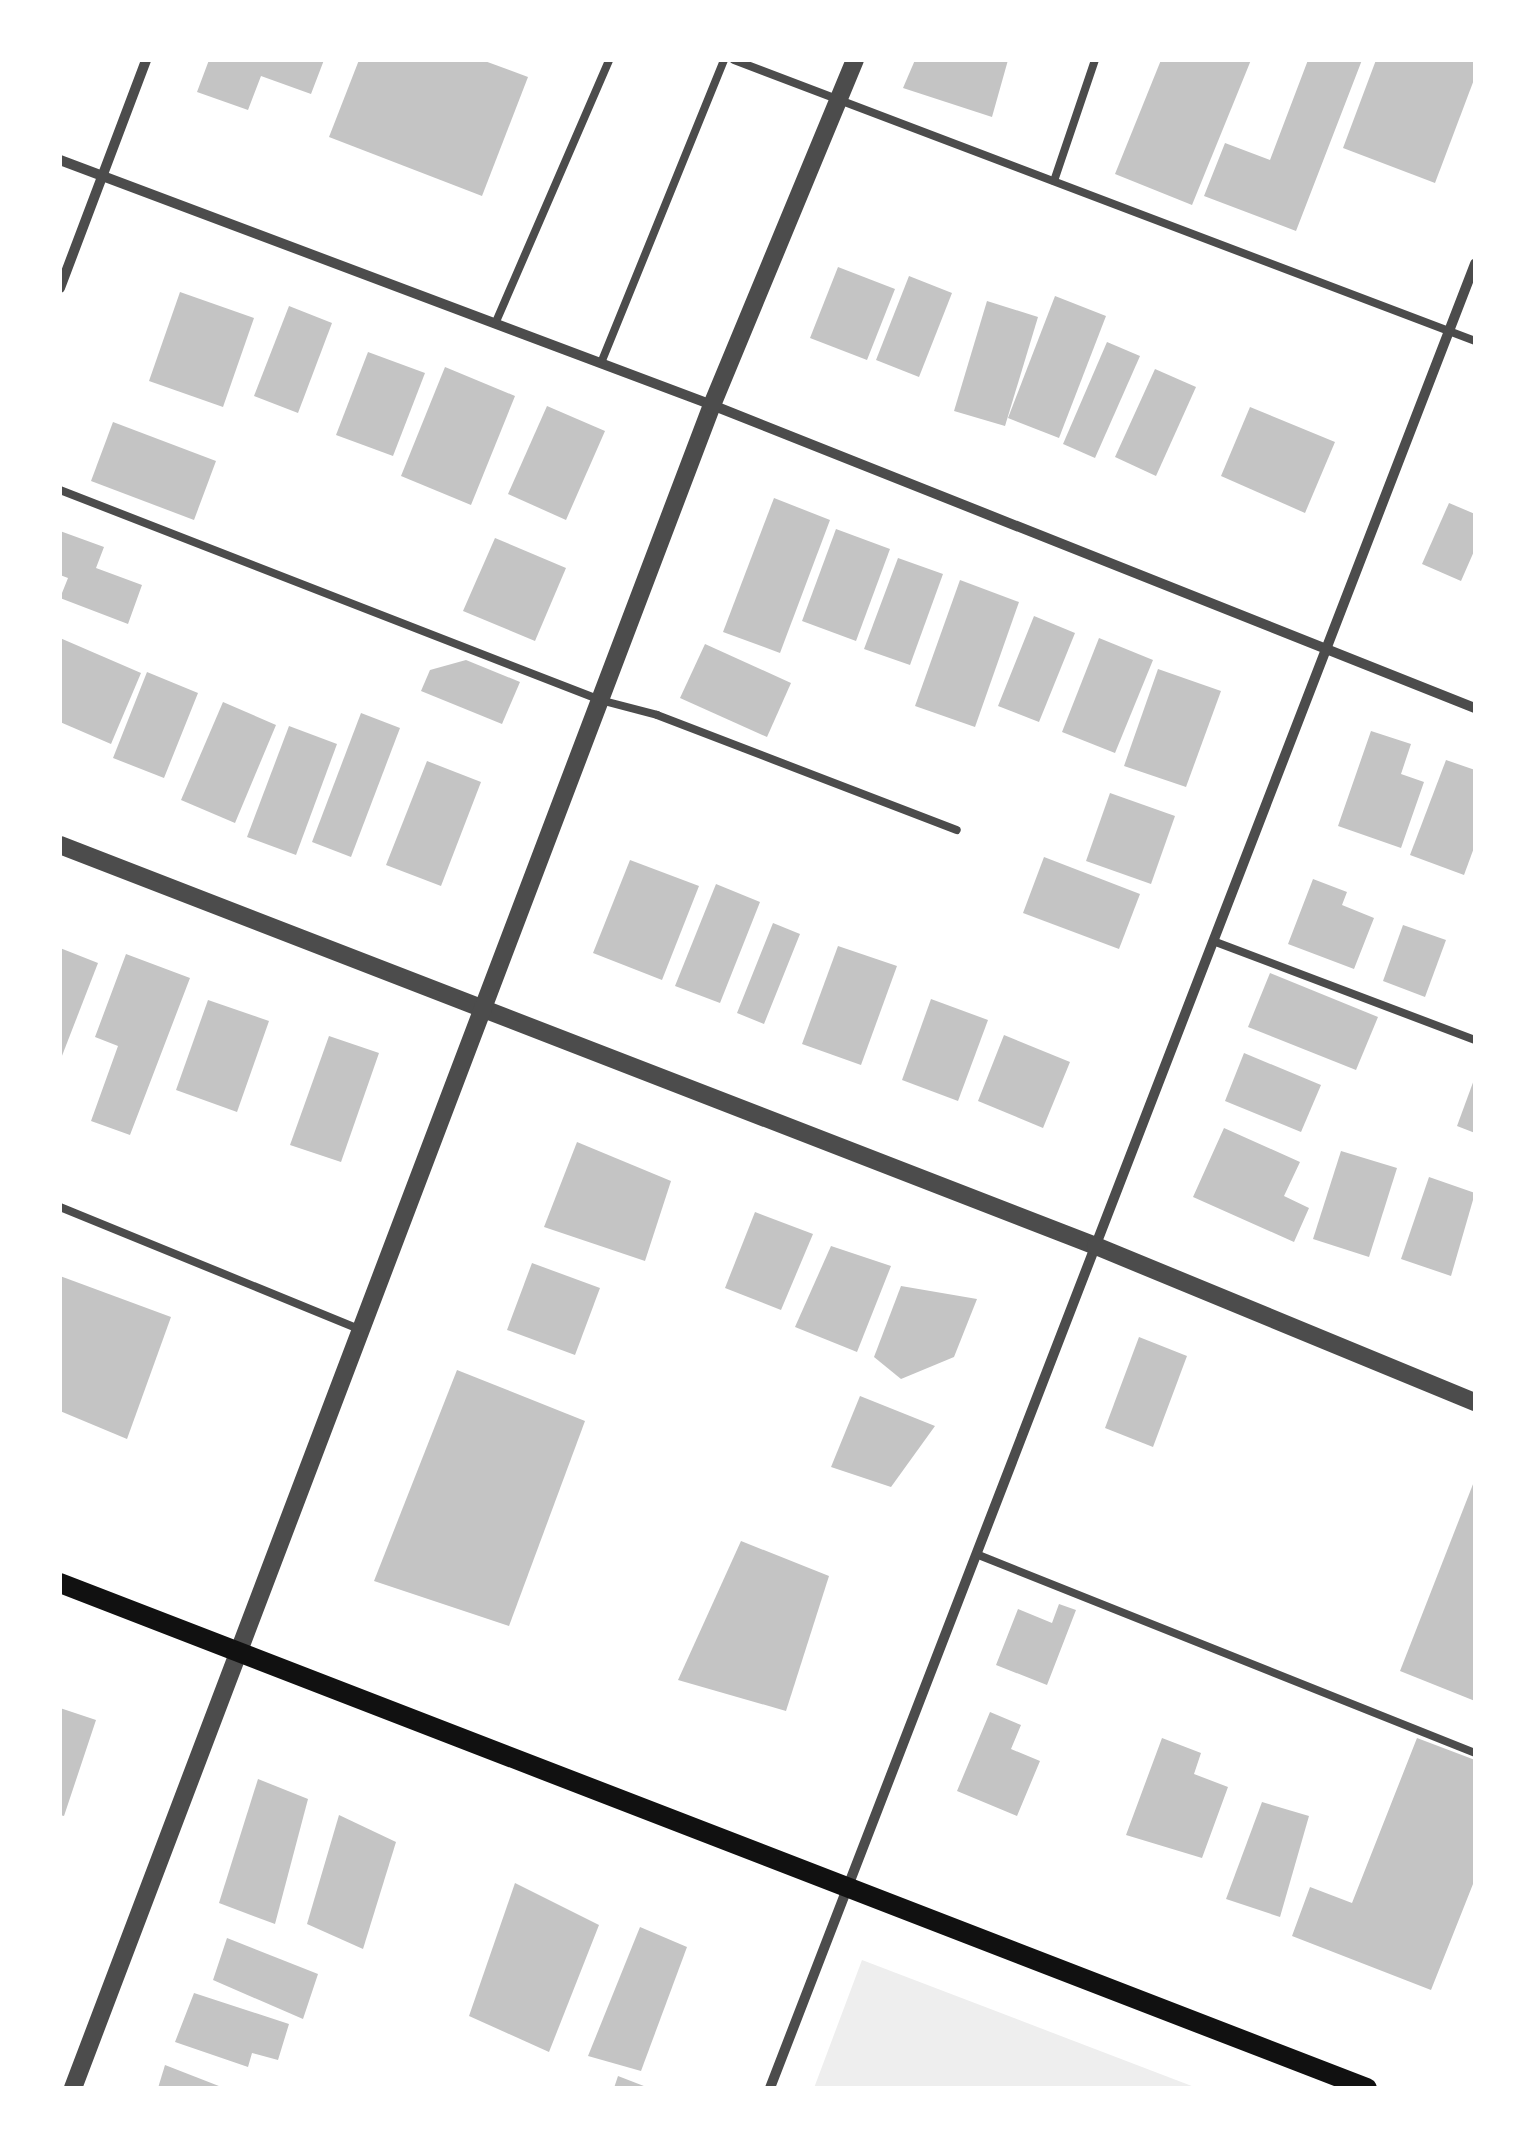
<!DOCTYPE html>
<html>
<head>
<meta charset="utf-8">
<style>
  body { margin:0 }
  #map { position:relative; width:1535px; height:2148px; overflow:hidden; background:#fff; font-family:Montserrat,sans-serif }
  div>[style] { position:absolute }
  .green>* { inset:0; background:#eee }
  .building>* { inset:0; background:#c4c4c4 }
  .service>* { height:8px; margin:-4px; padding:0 4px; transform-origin:4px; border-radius:4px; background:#4c4c4c }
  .minor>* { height:10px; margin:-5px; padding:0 5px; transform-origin:5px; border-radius:5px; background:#4c4c4c }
  .tertiary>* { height:18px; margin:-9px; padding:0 9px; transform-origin:9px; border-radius:9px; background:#4c4c4c }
  .secondary>* { height:20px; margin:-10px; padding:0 10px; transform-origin:10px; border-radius:10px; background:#111 }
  span { translate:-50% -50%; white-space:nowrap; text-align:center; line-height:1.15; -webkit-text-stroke:9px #fff; paint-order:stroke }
  .frame { position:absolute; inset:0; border:62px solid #fff; pointer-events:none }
</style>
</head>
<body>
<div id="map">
  <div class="green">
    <div style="clip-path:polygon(862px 1960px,1197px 2088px,814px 2088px)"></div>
  </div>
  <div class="building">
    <div style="clip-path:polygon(209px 60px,324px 60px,311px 94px,261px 76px,248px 110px,197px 92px)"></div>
    <div style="clip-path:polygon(359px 60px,482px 60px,528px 77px,482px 196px,329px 137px)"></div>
    <div style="clip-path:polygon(915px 60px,1008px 60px,992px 117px,903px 88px)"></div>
    <div style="clip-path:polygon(1161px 60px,1251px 60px,1192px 205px,1115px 174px)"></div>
    <div style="clip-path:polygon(1308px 60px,1362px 60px,1296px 231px,1204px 196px,1225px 143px,1270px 160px)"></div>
    <div style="clip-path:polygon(1376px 60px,1475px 60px,1475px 77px,1435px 183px,1343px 148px)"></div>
    <div style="clip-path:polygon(838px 267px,895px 289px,867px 360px,810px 338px)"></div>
    <div style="clip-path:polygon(909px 276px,952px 293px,919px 377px,876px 360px)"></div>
    <div style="clip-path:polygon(180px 292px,254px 318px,223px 407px,149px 381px)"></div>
    <div style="clip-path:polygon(1055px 296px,1106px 316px,1059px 438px,1008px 418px)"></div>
    <div style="clip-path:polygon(987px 301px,1038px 317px,1005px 426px,954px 411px)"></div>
    <div style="clip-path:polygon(289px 306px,332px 323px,298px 413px,254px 396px)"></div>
    <div style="clip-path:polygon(1107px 342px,1140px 356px,1095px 458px,1063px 444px)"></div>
    <div style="clip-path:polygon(368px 352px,425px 373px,393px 456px,336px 435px)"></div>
    <div style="clip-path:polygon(445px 367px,515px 396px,471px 505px,401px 476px)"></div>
    <div style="clip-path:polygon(1155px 369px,1196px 387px,1156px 476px,1115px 457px)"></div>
    <div style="clip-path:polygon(547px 406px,605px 431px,566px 520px,508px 494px)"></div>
    <div style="clip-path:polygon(1250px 407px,1335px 442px,1305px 513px,1221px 476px)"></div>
    <div style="clip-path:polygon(113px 422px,216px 461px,194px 520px,91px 481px)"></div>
    <div style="clip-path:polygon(774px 498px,830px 520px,780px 653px,723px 632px)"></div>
    <div style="clip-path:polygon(1449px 503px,1475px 514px,1475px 549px,1461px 581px,1422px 564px)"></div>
    <div style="clip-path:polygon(836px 529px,890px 549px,856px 641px,802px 621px)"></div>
    <div style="clip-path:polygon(60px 531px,104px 547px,96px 568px,142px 585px,128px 624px,60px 598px,68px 578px,60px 575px)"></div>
    <div style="clip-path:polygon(495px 538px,566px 568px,535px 641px,463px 611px)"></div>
    <div style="clip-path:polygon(898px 558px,943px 574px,910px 665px,864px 649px)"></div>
    <div style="clip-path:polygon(960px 580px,1019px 602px,975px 727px,915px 706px)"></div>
    <div style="clip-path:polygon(1034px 616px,1075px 633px,1039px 722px,998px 706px)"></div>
    <div style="clip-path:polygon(60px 638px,141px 673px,111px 744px,60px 722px)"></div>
    <div style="clip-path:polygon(1099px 638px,1153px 660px,1115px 753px,1062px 732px)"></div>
    <div style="clip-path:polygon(705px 644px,791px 683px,767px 737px,680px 698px)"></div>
    <div style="clip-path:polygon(466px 660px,520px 682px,502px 724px,421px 691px,430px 670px)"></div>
    <div style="clip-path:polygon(1158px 669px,1221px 691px,1186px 787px,1124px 766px)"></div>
    <div style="clip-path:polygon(147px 672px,198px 693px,164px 778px,113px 758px)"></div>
    <div style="clip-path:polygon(223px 702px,276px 725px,235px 823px,181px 800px)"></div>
    <div style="clip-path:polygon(361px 713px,400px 728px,351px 857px,312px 842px)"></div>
    <div style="clip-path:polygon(289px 726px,337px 744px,296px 855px,247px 837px)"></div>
    <div style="clip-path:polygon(1371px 731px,1411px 744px,1401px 774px,1424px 782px,1401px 848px,1338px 826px)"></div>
    <div style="clip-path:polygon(1446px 760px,1475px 770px,1475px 845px,1464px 875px,1410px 855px)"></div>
    <div style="clip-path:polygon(427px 761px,481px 782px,441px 886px,386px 865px)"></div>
    <div style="clip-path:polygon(1110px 793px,1175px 816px,1151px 884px,1086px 861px)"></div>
    <div style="clip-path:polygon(1044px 857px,1140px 894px,1119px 949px,1023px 913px)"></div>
    <div style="clip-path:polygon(630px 860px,699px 886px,662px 980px,593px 953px)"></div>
    <div style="clip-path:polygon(1313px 879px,1347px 892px,1342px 905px,1374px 918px,1354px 969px,1288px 944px)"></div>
    <div style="clip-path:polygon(716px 884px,760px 902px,720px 1003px,675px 986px)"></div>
    <div style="clip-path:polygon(773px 923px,800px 934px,764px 1024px,737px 1013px)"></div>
    <div style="clip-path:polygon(1403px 925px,1446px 940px,1425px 997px,1383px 981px)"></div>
    <div style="clip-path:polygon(838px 946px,897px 966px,861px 1065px,802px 1044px)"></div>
    <div style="clip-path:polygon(60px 948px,98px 963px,60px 1061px)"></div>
    <div style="clip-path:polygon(126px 954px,190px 978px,130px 1135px,91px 1121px,118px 1046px,95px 1037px)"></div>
    <div style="clip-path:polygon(1270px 973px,1378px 1017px,1356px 1070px,1248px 1027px)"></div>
    <div style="clip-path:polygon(931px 999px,988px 1020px,958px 1101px,902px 1080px)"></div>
    <div style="clip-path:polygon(208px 1000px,269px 1021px,237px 1112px,176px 1090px)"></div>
    <div style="clip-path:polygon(1004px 1035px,1070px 1062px,1043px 1128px,978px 1101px)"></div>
    <div style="clip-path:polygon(329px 1036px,379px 1053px,341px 1162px,290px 1145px)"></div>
    <div style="clip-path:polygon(1244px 1053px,1321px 1085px,1301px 1132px,1225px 1101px)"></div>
    <div style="clip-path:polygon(1475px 1077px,1475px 1133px,1457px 1126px)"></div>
    <div style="clip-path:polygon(1224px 1128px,1300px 1162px,1284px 1196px,1309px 1208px,1294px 1242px,1193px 1197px)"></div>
    <div style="clip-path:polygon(577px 1142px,671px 1181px,645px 1261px,544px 1227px)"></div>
    <div style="clip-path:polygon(1341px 1151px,1397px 1168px,1369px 1257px,1313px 1239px)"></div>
    <div style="clip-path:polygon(1429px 1177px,1475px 1193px,1451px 1276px,1401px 1259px)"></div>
    <div style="clip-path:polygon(755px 1212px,813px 1234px,781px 1310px,725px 1288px)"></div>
    <div style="clip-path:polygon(831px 1246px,891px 1266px,857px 1352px,795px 1327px)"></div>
    <div style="clip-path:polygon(532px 1263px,600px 1288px,575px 1355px,507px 1330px)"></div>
    <div style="clip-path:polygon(60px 1276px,171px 1317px,127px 1439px,60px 1411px)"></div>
    <div style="clip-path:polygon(901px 1286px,977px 1299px,954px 1357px,901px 1379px,874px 1357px)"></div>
    <div style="clip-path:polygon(1139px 1337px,1187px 1356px,1153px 1447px,1105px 1428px)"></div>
    <div style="clip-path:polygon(457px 1370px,585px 1421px,509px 1626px,374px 1581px)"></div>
    <div style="clip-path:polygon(860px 1396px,935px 1426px,891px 1487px,831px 1467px)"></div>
    <div style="clip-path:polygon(1475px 1479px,1475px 1701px,1400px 1671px)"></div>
    <div style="clip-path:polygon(741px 1541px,829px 1576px,786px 1711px,678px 1680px)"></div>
    <div style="clip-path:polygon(1059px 1604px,1076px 1610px,1047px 1685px,996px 1665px,1018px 1609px,1052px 1623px)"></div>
    <div style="clip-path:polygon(60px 1708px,96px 1720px,64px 1816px,60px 1815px)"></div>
    <div style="clip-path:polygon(990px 1712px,1021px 1725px,1011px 1749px,1040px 1761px,1017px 1816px,957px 1791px)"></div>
    <div style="clip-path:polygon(1162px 1738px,1201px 1753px,1194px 1774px,1228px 1787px,1202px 1858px,1126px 1835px)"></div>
    <div style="clip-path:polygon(1417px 1738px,1475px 1760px,1475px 1879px,1431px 1990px,1292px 1936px,1310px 1887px,1352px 1903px)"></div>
    <div style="clip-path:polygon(258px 1779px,308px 1799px,275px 1924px,219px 1903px)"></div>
    <div style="clip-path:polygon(1262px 1802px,1309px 1816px,1280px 1917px,1226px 1899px)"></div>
    <div style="clip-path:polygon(339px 1815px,396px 1842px,363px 1949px,307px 1924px)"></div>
    <div style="clip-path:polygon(515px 1883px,599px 1925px,549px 2052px,469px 2016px)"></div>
    <div style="clip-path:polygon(640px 1927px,687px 1947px,641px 2071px,588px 2056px)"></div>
    <div style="clip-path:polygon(227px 1938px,318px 1974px,303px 2019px,213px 1980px)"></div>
    <div style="clip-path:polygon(194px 1993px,289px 2024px,278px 2060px,252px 2053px,248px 2067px,175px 2042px)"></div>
    <div style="clip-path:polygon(165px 2065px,224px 2088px,158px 2088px)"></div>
    <div style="clip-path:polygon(618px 2076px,649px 2088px,614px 2088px)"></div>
  </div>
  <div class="service">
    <div style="left:734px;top:60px;width:792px;rotate:20.77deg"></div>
    <div style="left:1054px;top:181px;width:128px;rotate:-71.3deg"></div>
    <div style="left:495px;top:324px;width:288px;rotate:-66.6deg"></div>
    <div style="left:601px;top:363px;width:327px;rotate:-67.9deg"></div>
    <div style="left:60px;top:490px;width:579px;rotate:21.25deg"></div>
    <div style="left:600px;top:700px;width:59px;rotate:14.7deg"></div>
    <div style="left:657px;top:715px;width:321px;rotate:21deg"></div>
    <div style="left:1213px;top:941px;width:280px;rotate:20.7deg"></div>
    <div style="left:60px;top:1207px;width:326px;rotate:22.2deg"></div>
    <div style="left:976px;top:1554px;width:537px;rotate:21.74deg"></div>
  </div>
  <div class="minor">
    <div style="left:60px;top:160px;width:697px;rotate:20.59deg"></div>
    <div style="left:712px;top:405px;width:821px;rotate:21.66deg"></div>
    <div style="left:60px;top:288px;width:244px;rotate:-69.3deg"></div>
    <div style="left:770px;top:2088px;width:1956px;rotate:-68.87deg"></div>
  </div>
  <div class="tertiary">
    <div style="left:60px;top:845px;width:1111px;rotate:21.16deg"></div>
    <div style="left:1096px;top:1246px;width:410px;rotate:22.4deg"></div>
    <div style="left:73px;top:2088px;width:1800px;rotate:-69.21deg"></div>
    <div style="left:712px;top:405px;width:373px;rotate:-67.5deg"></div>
  </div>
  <div class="secondary">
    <div style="left:60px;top:1583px;width:1401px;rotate:21.13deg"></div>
  </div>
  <div class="frame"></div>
</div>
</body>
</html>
